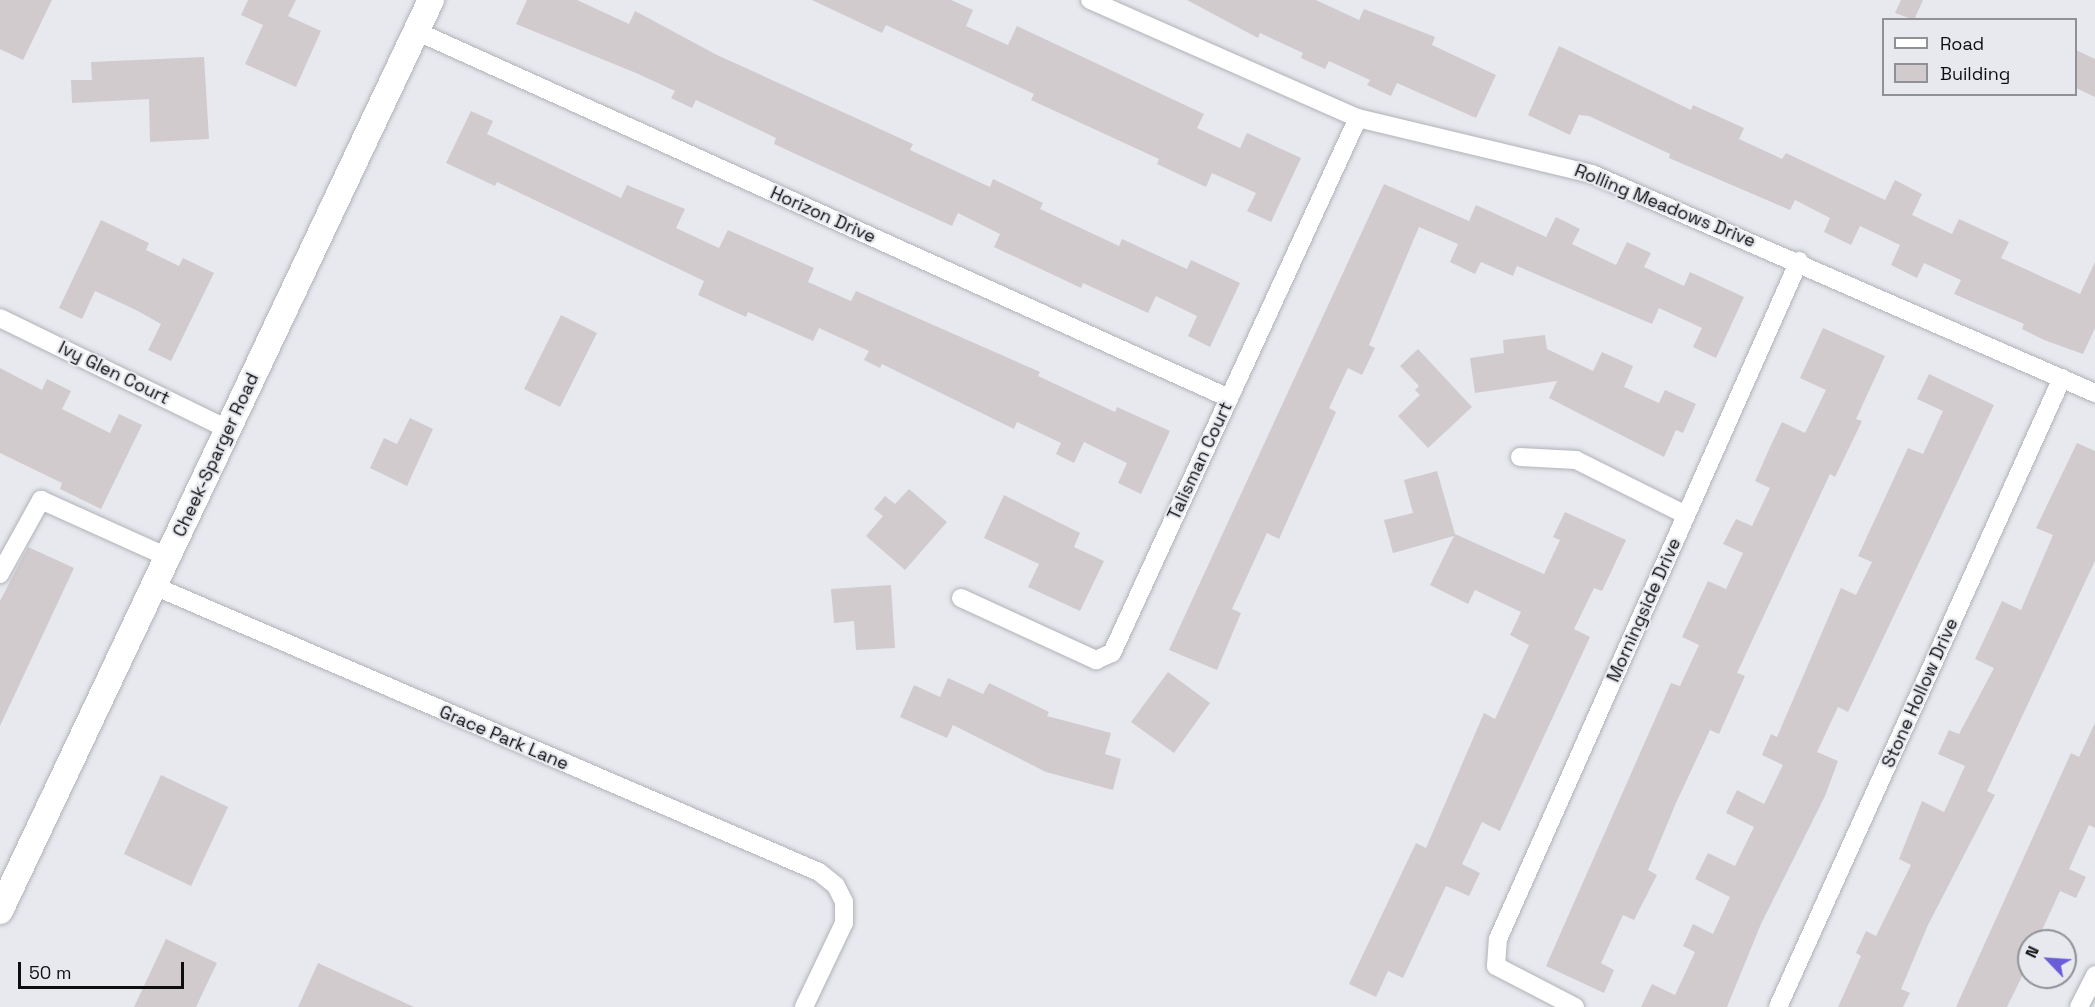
<!DOCTYPE html>
<html>
<head>
<meta charset="utf-8">
<style>
  body { margin:0 }
  #map { position:relative; width:2095px; height:1007px; overflow:hidden; background:#e7e9ef; font-family:"Space Grotesk",sans-serif }
  div>[style] { position:absolute }
  .building>* { inset:0; background:#d1cbcd }
  .roads { filter:drop-shadow(0 0 2px #b0b2b7) drop-shadow(0 0 2px #b0b2b7) }
  .street>* { height:18px; margin:-9px; padding:0 9px; transform-origin:9px; border-radius:9px; background:#fff }
  .secondary>* { height:26px; margin:-13px; padding:0 13px; transform-origin:13px; border-radius:13px; background:#fff }
  span { translate:-50% -50%; white-space:nowrap; text-align:center; line-height:1.15; -webkit-text-stroke:4.5px #e7e9ef; paint-order:stroke }
  .street-label { font-size:18px; color:#0d0e10 }
  .legend { position:absolute; left:1882px; top:18px; width:195px; height:78px; box-sizing:border-box; background:#e7e9ef; border:2px solid #909196; margin:0; padding:8px 10px; list-style:none; font-size:18px; color:#0d0e10 }
  .legend li { display:flex; align-items:center; gap:12px; height:30px }
  .legend b { width:30px; border:2px solid #909196 }
  .north { position:absolute; left:2017px; top:929px; width:60px; height:60px; box-sizing:border-box; background:#e7e9ef; border:2px solid #909196; border-radius:50%; rotate:295deg; font-size:16px; font-weight:700; line-height:24px; text-align:center; color:#0d0e10 }
  .north::after { content:''; display:block; margin:auto; width:21px; height:27px; background:#6a5ed8; clip-path:polygon(50% 0,100% 100%,50% 72%,0 100%) }
  .scale { position:absolute; left:18px; top:962px; width:166px; height:27px; box-sizing:border-box; border:3px solid #0d0e10; border-top:0; padding-left:8px; font-size:18px; line-height:21px; white-space:nowrap; color:#0d0e10; -webkit-text-stroke:4px #e7e9ef; paint-order:stroke }
</style>
</head>
<body>
<div id="map">
  <div class="building">
    <div style="clip-path:polygon(0 0,52px 0,23px 60px,0 49px)"></div>
    <div style="clip-path:polygon(248px 0,296px 0,288px 16px,321px 31px,296px 87px,245px 64px,263px 25px,241px 15px)"></div>
    <div style="clip-path:polygon(527px 0,577px 0,629px 24px,635px 11px,717px 55px,913px 144px,910px 150px,990px 187px,993px 179px,1043px 203px,1040px 209px,1119px 246px,1122px 239px,1187px 269px,1191px 260px,1240px 283px,1210px 347px,1188px 336px,1197px 316px,1156px 296px,1148px 313px,1083px 283px,1081px 288px,994px 247px,1000px 234px,958px 213px,952px 226px,774px 144px,776px 138px,696px 100px,692px 108px,671px 98px,675px 91px,636px 73px,516px 24px)"></div>
    <div style="clip-path:polygon(812px 0,951px 0,973px 10px,966px 26px,1008px 45px,1017px 26px,1204px 114px,1197px 128px,1240px 148px,1247px 133px,1301px 158px,1271px 222px,1247px 211px,1256px 193px,1212px 173px,1206px 187px,1157px 164px,1159px 159px,1031px 100px,1034px 94px,886px 25px,882px 33px)"></div>
    <div style="clip-path:polygon(1187px 0,1316px 0,1359px 20px,1364px 9px,1435px 37px,1432px 45px,1496px 75px,1476px 118px,1397px 83px,1391px 96px,1367px 85px,1370px 80px,1329px 61px,1325px 69px,1301px 58px,1303px 53px,1260px 33px,1258px 38px)"></div>
    <div style="clip-path:polygon(1901px 0,1923px 0,1914px 20px,1895px 13px)"></div>
    <div style="clip-path:polygon(1559px 46px,1691px 110px,1693px 105px,1744px 128px,1739px 139px,1782px 159px,1786px 153px,1885px 200px,1895px 180px,1922px 194px,1912px 215px,1952px 234px,1959px 219px,2009px 242px,2001px 258px,2080px 294px,2095px 262px,2095px 328px,2083px 354px,2044px 340px,2022px 329px,2024px 324px,1954px 294px,1961px 280px,1924px 263px,1917px 278px,1891px 265px,1900px 245px,1860px 226px,1851px 245px,1824px 232px,1830px 218px,1795px 200px,1790px 210px,1669px 158px,1670px 154px,1589px 116px,1579px 115px,1570px 135px,1528px 115px)"></div>
    <div style="clip-path:polygon(2076px 50px,2095px 59px,2095px 97px,2076px 88px)"></div>
    <div style="clip-path:polygon(204px 57px,209px 139px,150px 142px,149px 99px,72px 103px,71px 80px,92px 80px,91px 62px)"></div>
    <div style="clip-path:polygon(471px 111px,493px 121px,487px 134px,621px 198px,627px 185px,685px 209px,676px 228px,719px 248px,728px 230px,814px 268px,808px 282px,851px 301px,856px 291px,1040px 372px,1038px 376px,1115px 412px,1117px 407px,1170px 431px,1141px 494px,1118px 483px,1127px 463px,1084px 442px,1074px 463px,1056px 454px,1061px 443px,1017px 422px,1014px 429px,882px 364px,880px 368px,864px 360px,869px 351px,819px 328px,813px 341px,748px 312px,746px 317px,698px 295px,704px 281px,497px 182px,495px 186px,446px 163px)"></div>
    <div style="clip-path:polygon(1384px 184px,1469px 221px,1476px 205px,1546px 237px,1556px 217px,1580px 229px,1572px 244px,1616px 265px,1627px 242px,1651px 253px,1644px 267px,1684px 286px,1690px 272px,1744px 297px,1716px 358px,1693px 347px,1702px 328px,1659px 308px,1652px 324px,1517px 266px,1513px 276px,1481px 262px,1475px 274px,1450px 262px,1458px 244px,1419px 227px,1369px 345px,1375px 348px,1362px 375px,1348px 368px,1329px 408px,1336px 412px,1279px 539px,1267px 533px,1232px 609px,1241px 613px,1217px 670px,1169px 650px)"></div>
    <div style="clip-path:polygon(101px 220px,149px 243px,146px 250px,179px 266px,183px 258px,214px 273px,171px 361px,148px 350px,161px 324px,136px 310px,95px 291px,82px 319px,59px 308px)"></div>
    <div style="clip-path:polygon(561px 315px,597px 333px,560px 407px,524px 389px)"></div>
    <div style="clip-path:polygon(1823px 328px,1885px 356px,1856px 419px,1862px 421px,1835px 477px,1830px 474px,1737px 673px,1745px 676px,1719px 734px,1710px 730px,1676px 803px,1648px 870px,1657px 875px,1634px 920px,1623px 915px,1601px 963px,1614px 970px,1604px 993px,1546px 966px,1671px 683px,1680px 686px,1699px 645px,1682px 637px,1708px 581px,1726px 589px,1743px 553px,1723px 544px,1736px 519px,1752px 526px,1770px 488px,1755px 481px,1771px 445px,1782px 422px,1805px 433px,1826px 390px,1800px 378px)"></div>
    <div style="clip-path:polygon(1545px 335px,1547px 349px,1593px 371px,1602px 352px,1633px 366px,1624px 387px,1659px 403px,1665px 390px,1696px 404px,1683px 433px,1676px 430px,1664px 457px,1549px 398px,1557px 381px,1475px 393px,1470px 358px,1504px 353px,1503px 340px)"></div>
    <div style="clip-path:polygon(1418px 349px,1472px 407px,1428px 448px,1398px 416px,1420px 395px,1415px 390px,1419px 386px,1400px 366px)"></div>
    <div style="clip-path:polygon(0 368px,42px 390px,47px 379px,71px 391px,62px 409px,110px 433px,119px 414px,142px 425px,101px 509px,60px 489px,62px 483px,0 453px)"></div>
    <div style="clip-path:polygon(1929px 374px,1994px 405px,1848px 712px,1838px 707px,1817px 752px,1838px 761px,1825px 796px,1761px 924px,1727px 1007px,1641px 1007px,1652px 984px,1675px 995px,1695px 952px,1683px 946px,1693px 924px,1713px 934px,1730px 897px,1695px 879px,1708px 853px,1735px 866px,1754px 827px,1726px 813px,1737px 790px,1764px 804px,1783px 765px,1762px 755px,1771px 734px,1777px 737px,1841px 588px,1856px 595px,1872px 562px,1858px 556px,1908px 448px,1923px 454px,1943px 411px,1917px 399px)"></div>
    <div style="clip-path:polygon(410px 418px,433px 429px,407px 486px,370px 468px,384px 438px,397px 444px)"></div>
    <div style="clip-path:polygon(2077px 443px,2095px 451px,2095px 561px,1987px 791px,1995px 795px,1928px 925px,1901px 989px,1910px 993px,1903px 1007px,1838px 1007px,1861px 956px,1856px 953px,1866px 931px,1876px 936px,1911px 865px,1899px 859px,1922px 801px,1944px 812px,1965px 766px,1938px 754px,1949px 730px,1959px 734px,1994px 668px,1975px 659px,2002px 601px,2021px 610px,2053px 535px,2036px 528px)"></div>
    <div style="clip-path:polygon(1437px 471px,1455px 534px,1544px 574px,1560px 540px,1553px 537px,1565px 512px,1626px 540px,1602px 591px,1594px 588px,1574px 629px,1590px 637px,1500px 831px,1482px 822px,1462px 864px,1480px 873px,1469px 896px,1446px 886px,1403px 978px,1388px 971px,1376px 997px,1349px 984px,1416px 843px,1426px 848px,1484px 713px,1495px 719px,1529px 645px,1510px 635px,1521px 612px,1475px 590px,1468px 604px,1430px 585px,1454px 536px,1393px 553px,1384px 520px,1413px 513px,1404px 480px)"></div>
    <div style="clip-path:polygon(909px 489px,947px 522px,905px 570px,866px 536px,883px 516px,874px 509px,885px 496px,895px 504px)"></div>
    <div style="clip-path:polygon(1004px 495px,1080px 533px,1074px 547px,1104px 561px,1080px 611px,1028px 587px,1039px 564px,984px 538px)"></div>
    <div style="clip-path:polygon(28px 547px,74px 568px,0 726px,0 601px)"></div>
    <div style="clip-path:polygon(891px 585px,895px 648px,856px 650px,854px 621px,834px 623px,831px 589px)"></div>
    <div style="clip-path:polygon(1168px 672px,1210px 703px,1174px 753px,1131px 722px)"></div>
    <div style="clip-path:polygon(948px 678px,983px 694px,989px 683px,1049px 712px,1047px 716px,1111px 733px,1105px 754px,1121px 759px,1113px 790px,1046px 772px,953px 725px,947px 738px,900px 717px,914px 685px,940px 697px)"></div>
    <div style="clip-path:polygon(2095px 723px,2095px 828px,2089px 825px,2069px 869px,2086px 877px,2076px 898px,2060px 891px,2037px 941px,2029px 941px,2029px 962px,2007px 1007px,1956px 1007px,2071px 753px,2079px 757px)"></div>
    <div style="clip-path:polygon(161px 775px,228px 807px,191px 886px,124px 854px)"></div>
    <div style="clip-path:polygon(166px 939px,217px 963px,196px 1007px,134px 1007px)"></div>
    <div style="clip-path:polygon(318px 963px,414px 1007px,298px 1007px)"></div>
  </div>
  <div class="roads">
    <div class="street">
      <div style="left:1090px;top:0;width:293px;rotate:23.8deg"></div>
      <div style="left:1358px;top:118px;width:241px;rotate:13.5deg"></div>
      <div style="left:1592px;top:174px;width:549px;rotate:23.53deg"></div>
      <div style="left:416px;top:31px;width:892px;rotate:24.3deg"></div>
      <div style="left:0;top:318px;width:254px;rotate:26deg"></div>
      <div style="left:1520px;top:457px;width:56px;rotate:3.1deg"></div>
      <div style="left:1576px;top:460px;width:123px;rotate:26.6deg"></div>
      <div style="left:0;top:574px;width:85px;rotate:-61deg"></div>
      <div style="left:41px;top:500px;width:138px;rotate:24.3deg"></div>
      <div style="left:154px;top:586px;width:724px;rotate:23.27deg"></div>
      <div style="left:819px;top:872px;width:22px;rotate:39deg"></div>
      <div style="left:836px;top:886px;width:18px;rotate:63deg"></div>
      <div style="left:844px;top:902px;width:21px;rotate:90deg"></div>
      <div style="left:844px;top:923px;width:93px;rotate:115.5deg"></div>
      <div style="left:961px;top:598px;width:149px;rotate:24.7deg"></div>
      <div style="left:1096px;top:660px;width:17px;rotate:-24deg"></div>
      <div style="left:1112px;top:653px;width:589px;rotate:-65.31deg"></div>
      <div style="left:1575px;top:1007px;width:89px;rotate:-152.6deg"></div>
      <div style="left:1496px;top:966px;width:27px;rotate:-86deg"></div>
      <div style="left:1498px;top:939px;width:742px;rotate:-66.06deg"></div>
      <div style="left:1778px;top:1007px;width:690px;rotate:-65.7deg"></div>
      <div style="left:2079px;top:1007px;width:36px;rotate:-63deg"></div>
    </div>
    <div class="secondary">
      <div style="left:0;top:911px;width:1008px;rotate:-64.68deg"></div>
    </div>
  </div>
  <div class="street-label">
    <span style="left:1665px;top:206px;rotate:22deg">Rolling Meadows Drive</span>
    <span style="left:823px;top:215px;rotate:24deg">Horizon Drive</span>
    <span style="left:114px;top:373px;rotate:26deg">Ivy Glen Court</span>
    <span style="left:216px;top:455px;rotate:-65deg">Cheek-Sparger Road</span>
    <span style="left:1200px;top:461px;rotate:-65deg">Talisman Court</span>
    <span style="left:1644px;top:610px;rotate:-66deg">Morningside Drive</span>
    <span style="left:1920px;top:693px;rotate:-66deg">Stone Hollow Drive</span>
    <span style="left:504px;top:738px;rotate:23deg">Grace Park Lane</span>
  </div>
  <ul class="legend">
  <li><b style="height:8px;background:#fff"></b>Road</li>
  <li><b style="height:16px;background:#d1cbcd"></b>Building</li>
  </ul>
  <div class="north">N</div>
  <div class="scale">50 m</div>
</div>
</body>
</html>
